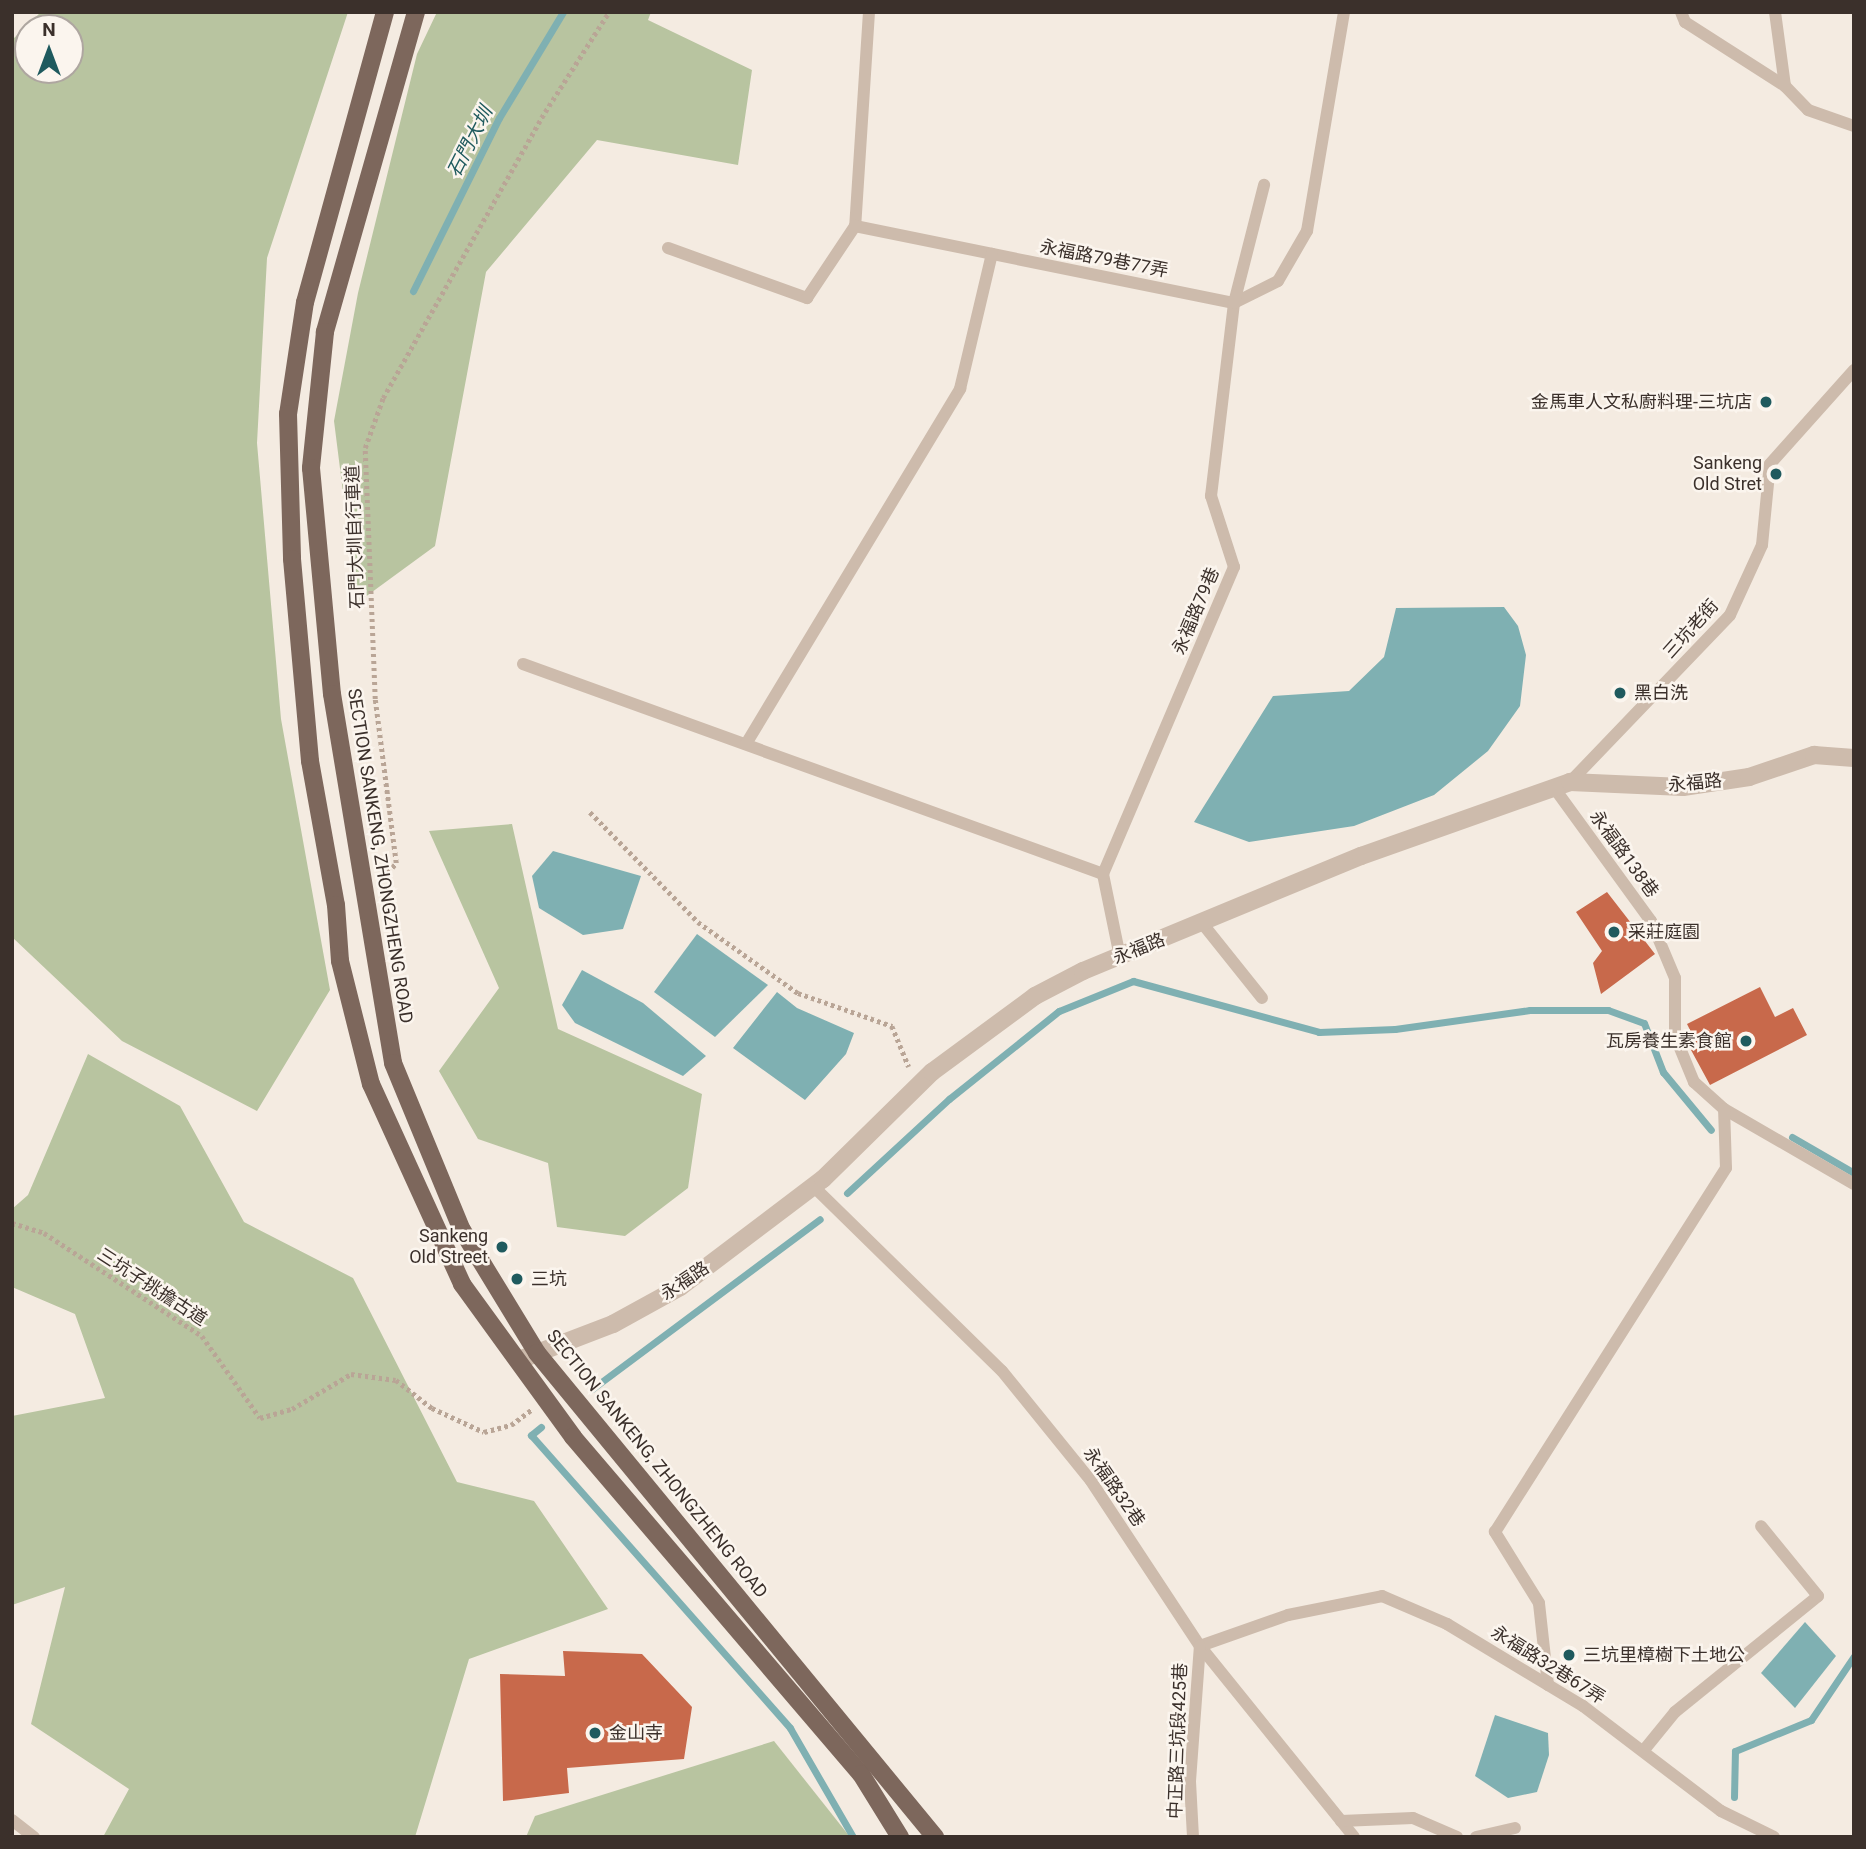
<!DOCTYPE html>
<html>
<head>
<meta charset="utf-8">
<style>
  body { margin:0 }
  #map { position:relative; width:1866px; height:1849px; overflow:hidden; background:#f4ebe1; font-family:Roboto,"Noto Sans TC",sans-serif }
  div>[style] { position:absolute }
  .green>* { inset:0; background:#b8c4a0 }
  .water>* { inset:0; background:#7fb0b2 }
  .stream>* { height:7px; margin:-3.5px; padding:0 3.5px; transform-origin:3.5px; border-radius:3.5px; background:#7fb0b2 }
  .building>* { inset:0; background:#c8694b }
  .path>* { height:4.5px; margin-top:-2.25px; transform-origin:0; background:repeating-linear-gradient(90deg,#b9a596 0 3.5px,transparent 0 7px) }
  .service>* { height:12px; margin:-6px; padding:0 6px; transform-origin:6px; border-radius:6px; background:#cdbbac }
  .minor>* { height:18px; margin:-9px; padding:0 9px; transform-origin:9px; border-radius:9px; background:#cdbbac }
  .primary>* { height:18px; margin:-9px; padding:0 9px; transform-origin:9px; border-radius:9px; background:#7d675c }
  .dots>* { width:19px; height:19px; translate:-50% -50%; box-sizing:border-box; border:4px solid #fbf5ee; border-radius:50% }
  span { translate:-50% -50%; white-space:nowrap; text-align:center; line-height:1.15; -webkit-text-stroke:5px #fbf5ee; paint-order:stroke }
  .street-label { font-size:18px; color:#3b302b }
  .poi-label { font-size:18px; color:#3b302b }
  .right { translate:-100% -50%; text-align:right }
  .left { translate:0 -50%; text-align:left }
  .water-label { font-size:19px; color:#1f5a5e; font-style:italic }
  .frame { position:absolute; inset:0; border:14px solid #3b302b; pointer-events:none }
  .north { position:absolute; left:14px; top:14px; width:70px; height:70px; box-sizing:border-box; background:#fbf5ee; border:2px solid #aea6a0; border-radius:50%; rotate:0deg; font-size:19px; font-weight:700; line-height:28px; text-align:center; color:#3b302b }
  .north::after { content:''; display:block; margin:auto; width:24px; height:32px; background:#1f5a5e; clip-path:polygon(50% 0,100% 100%,50% 72%,0 100%) }
</style>
</head>
<body>
<div id="map">
  <div class="green">
    <div style="clip-path:polygon(evenodd,41px 12px,348px 12px,267px 258px,257px 443px,281px 719px,330px 990px,257px 1111px,122px 1041px,12px 937px,12px 40px,41px 12px,70px 28px,70px 70px,28px 70px,28px 28px,70px 28px)"></div>
    <div style="clip-path:polygon(437px 12px,651px 12px,648px 20px,752px 70px,738px 165px,597px 140px,486px 272px,435px 546px,357px 603px,334px 421px,358px 293px,417px 54px)"></div>
    <div style="clip-path:polygon(512px 824px,558px 1029px,702px 1094px,688px 1188px,625px 1236px,557px 1227px,548px 1163px,478px 1139px,439px 1071px,499px 988px,429px 831px)"></div>
    <div style="clip-path:polygon(88px 1054px,180px 1106px,244px 1222px,353px 1278px,457px 1482px,534px 1501px,608px 1609px,469px 1659px,415px 1837px,103px 1837px,129px 1789px,31px 1724px,65px 1587px,12px 1605px,12px 1416px,105px 1398px,75px 1314px,12px 1287px,12px 1209px,28px 1195px)"></div>
    <div style="clip-path:polygon(774px 1741px,850px 1837px,526px 1837px,535px 1816px)"></div>
  </div>
  <div class="water">
    <div style="clip-path:polygon(1504px 607px,1518px 626px,1526px 655px,1520px 706px,1488px 751px,1434px 795px,1354px 826px,1249px 842px,1194px 822px,1273px 696px,1349px 691px,1384px 657px,1396px 608px)"></div>
    <div style="clip-path:polygon(553px 851px,641px 876px,623px 929px,583px 935px,539px 908px,532px 876px)"></div>
    <div style="clip-path:polygon(697px 934px,768px 985px,715px 1037px,654px 992px)"></div>
    <div style="clip-path:polygon(582px 970px,643px 1003px,706px 1056px,683px 1076px,575px 1023px,562px 1005px)"></div>
    <div style="clip-path:polygon(777px 992px,797px 1008px,854px 1033px,846px 1054px,805px 1100px,733px 1048px)"></div>
    <div style="clip-path:polygon(1805px 1622px,1836px 1656px,1795px 1708px,1761px 1673px)"></div>
    <div style="clip-path:polygon(1495px 1715px,1548px 1733px,1549px 1755px,1537px 1792px,1508px 1798px,1475px 1776px)"></div>
  </div>
  <div class="stream">
    <div style="left:413px;top:291px;width:193px;rotate:-63.6deg"></div>
    <div style="left:499px;top:118px;width:124px;rotate:-58.9deg"></div>
    <div style="left:1792px;top:1137px;width:72px;rotate:30.1deg"></div>
    <div style="left:847px;top:1193px;width:139px;rotate:-42.7deg"></div>
    <div style="left:949px;top:1099px;width:141px;rotate:-38.7deg"></div>
    <div style="left:1059px;top:1011px;width:80px;rotate:-22.1deg"></div>
    <div style="left:1133px;top:981px;width:193px;rotate:15.3deg"></div>
    <div style="left:1319px;top:1032px;width:76px;rotate:-2.3deg"></div>
    <div style="left:1395px;top:1029px;width:136px;rotate:-8deg"></div>
    <div style="left:1530px;top:1010px;width:78px"></div>
    <div style="left:1608px;top:1010px;width:38px;rotate:20deg"></div>
    <div style="left:1644px;top:1023px;width:53px;rotate:68.8deg"></div>
    <div style="left:1663px;top:1072px;width:75px;rotate:50.4deg"></div>
    <div style="left:592px;top:1389px;width:284px;rotate:-36.7deg"></div>
    <div style="left:541px;top:1427px;width:13px;rotate:141deg"></div>
    <div style="left:531px;top:1435px;width:391px;rotate:48.5deg"></div>
    <div style="left:790px;top:1728px;width:126px;rotate:60deg"></div>
    <div style="left:1734px;top:1797px;width:46px;rotate:-88.8deg"></div>
    <div style="left:1735px;top:1751px;width:82px;rotate:-22.2deg"></div>
    <div style="left:1811px;top:1720px;width:77px;rotate:-56.1deg"></div>
  </div>
  <div class="building">
    <div style="clip-path:polygon(1607px 892px,1655px 954px,1601px 994px,1593px 963px,1602px 951px,1576px 912px)"></div>
    <div style="clip-path:polygon(1760px 987px,1775px 1017px,1793px 1008px,1807px 1035px,1710px 1085px,1691px 1050px,1698px 1046px,1687px 1024px)"></div>
    <div style="clip-path:polygon(563px 1651px,642px 1654px,692px 1707px,684px 1759px,567px 1768px,569px 1793px,503px 1801px,500px 1674px,565px 1676px)"></div>
  </div>
  <div class="path">
    <div style="left:590px;top:812px;width:154px;rotate:45.5deg"></div>
    <div style="left:698px;top:922px;width:123px;rotate:35.4deg"></div>
    <div style="left:798px;top:993px;width:100px;rotate:19.3deg"></div>
    <div style="left:892px;top:1026px;width:44px;rotate:67.5deg"></div>
    <div style="left:383px;top:878px;width:20px;rotate:-49deg"></div>
    <div style="left:396px;top:863px;width:165px;rotate:-97.3deg"></div>
    <div style="left:375px;top:699px;width:251px;rotate:-92.3deg"></div>
    <div style="left:365px;top:448px;width:53px;rotate:-70.2deg"></div>
    <div style="left:383px;top:398px;width:329px;rotate:-60.5deg"></div>
    <div style="left:545px;top:112px;width:119px;rotate:-57.4deg"></div>
    <div style="left:12px;top:1223px;width:34px;rotate:17deg"></div>
    <div style="left:44px;top:1233px;width:189px;rotate:33.1deg"></div>
    <div style="left:202px;top:1336px;width:100px;rotate:54.7deg"></div>
    <div style="left:260px;top:1418px;width:33px;rotate:-16deg"></div>
    <div style="left:292px;top:1409px;width:69px;rotate:-30.7deg"></div>
    <div style="left:351px;top:1374px;width:45px;rotate:7.6deg"></div>
    <div style="left:396px;top:1380px;width:46px;rotate:37.9deg"></div>
    <div style="left:432px;top:1408px;width:57px;rotate:24.8deg"></div>
    <div style="left:484px;top:1432px;width:28px;rotate:-15deg"></div>
    <div style="left:511px;top:1425px;width:25px;rotate:-37deg"></div>
  </div>
  <div class="service">
    <div style="left:869px;top:12px;width:214px;rotate:93.7deg"></div>
    <div style="left:855px;top:226px;width:387px;rotate:11.5deg"></div>
    <div style="left:1234px;top:303px;width:49px;rotate:-26.6deg"></div>
    <div style="left:1278px;top:281px;width:58px;rotate:-59.9deg"></div>
    <div style="left:1307px;top:231px;width:222px;rotate:-80.4deg"></div>
    <div style="left:1681px;top:12px;width:11px;rotate:68deg"></div>
    <div style="left:1685px;top:22px;width:119px;rotate:32.6deg"></div>
    <div style="left:1785px;top:86px;width:33px;rotate:46deg"></div>
    <div style="left:1808px;top:110px;width:49px;rotate:19.2deg"></div>
    <div style="left:1775px;top:12px;width:75px;rotate:82.3deg"></div>
    <div style="left:668px;top:248px;width:148px;rotate:19.8deg"></div>
    <div style="left:807px;top:298px;width:87px;rotate:-56.3deg"></div>
    <div style="left:523px;top:664px;width:617px;rotate:19.9deg"></div>
    <div style="left:746px;top:744px;width:415px;rotate:-58.9deg"></div>
    <div style="left:960px;top:389px;width:139px;rotate:-76.7deg"></div>
    <div style="left:1570px;top:782px;width:231px;rotate:-46.2deg"></div>
    <div style="left:1730px;top:615px;width:77px;rotate:-65.4deg"></div>
    <div style="left:1762px;top:545px;width:81px;rotate:-84.4deg"></div>
    <div style="left:1770px;top:464px;width:126px;rotate:-48.2deg"></div>
    <div style="left:1555px;top:789px;width:163px;rotate:54deg"></div>
    <div style="left:1651px;top:921px;width:62px;rotate:67.2deg"></div>
    <div style="left:1675px;top:978px;width:58px;rotate:90deg"></div>
    <div style="left:1675px;top:1036px;width:50px;rotate:67.6deg"></div>
    <div style="left:1694px;top:1082px;width:40px;rotate:42deg"></div>
    <div style="left:1724px;top:1109px;width:150px;rotate:30deg"></div>
    <div style="left:1202px;top:923px;width:96px;rotate:51.3deg"></div>
    <div style="left:1120px;top:957px;width:85px;rotate:-101.6deg"></div>
    <div style="left:1103px;top:874px;width:334px;rotate:-66.9deg"></div>
    <div style="left:1234px;top:567px;width:75px;rotate:-107.9deg"></div>
    <div style="left:1211px;top:496px;width:194px;rotate:-83.2deg"></div>
    <div style="left:1234px;top:303px;width:122px;rotate:-75.7deg"></div>
    <div style="left:813px;top:1186px;width:264px;rotate:44.4deg"></div>
    <div style="left:1002px;top:1371px;width:141px;rotate:51deg"></div>
    <div style="left:1091px;top:1481px;width:198px;rotate:56.6deg"></div>
    <div style="left:1200px;top:1646px;width:245px;rotate:51.1deg"></div>
    <div style="left:1200px;top:1646px;width:93px;rotate:-19.4deg"></div>
    <div style="left:1288px;top:1615px;width:96px;rotate:-11.4deg"></div>
    <div style="left:1382px;top:1596px;width:71px;rotate:23.3deg"></div>
    <div style="left:1447px;top:1624px;width:159px;rotate:31.1deg"></div>
    <div style="left:1583px;top:1706px;width:173px;rotate:37.3deg"></div>
    <div style="left:1721px;top:1811px;width:59px;rotate:26.1deg"></div>
    <div style="left:1548px;top:1685px;width:82px;rotate:-96.3deg"></div>
    <div style="left:1539px;top:1603px;width:84px;rotate:-121.8deg"></div>
    <div style="left:1495px;top:1532px;width:431px;rotate:-57.6deg"></div>
    <div style="left:1726px;top:1168px;width:59px;rotate:-91.9deg"></div>
    <div style="left:1644px;top:1750px;width:49px;rotate:-50.8deg"></div>
    <div style="left:1675px;top:1712px;width:184px;rotate:-39deg"></div>
    <div style="left:1818px;top:1596px;width:90px;rotate:-129.2deg"></div>
    <div style="left:12px;top:1820px;width:28px;rotate:38deg"></div>
    <div style="left:1341px;top:1821px;width:72px;rotate:-2.4deg"></div>
    <div style="left:1413px;top:1818px;width:48px;rotate:23.4deg"></div>
    <div style="left:1193px;top:1837px;width:56px;rotate:-93.1deg"></div>
    <div style="left:1190px;top:1781px;width:135px;rotate:-85.8deg"></div>
    <div style="left:1476px;top:1837px;width:40px;rotate:-13deg"></div>
  </div>
  <div class="minor">
    <div style="left:519px;top:1360px;width:101px;rotate:-21deg"></div>
    <div style="left:613px;top:1324px;width:77px;rotate:-28.9deg"></div>
    <div style="left:680px;top:1287px;width:179px;rotate:-37.1deg"></div>
    <div style="left:823px;top:1179px;width:153px;rotate:-44.5deg"></div>
    <div style="left:932px;top:1072px;width:128px;rotate:-36.4deg"></div>
    <div style="left:1035px;top:996px;width:54px;rotate:-27.5deg"></div>
    <div style="left:1083px;top:971px;width:301px;rotate:-22.5deg"></div>
    <div style="left:1361px;top:856px;width:222px;rotate:-19.5deg"></div>
    <div style="left:1570px;top:782px;width:113px;rotate:2.5deg"></div>
    <div style="left:1683px;top:787px;width:67px;rotate:-8.6deg"></div>
    <div style="left:1749px;top:777px;width:69px;rotate:-18.7deg"></div>
    <div style="left:1814px;top:755px;width:40px;rotate:4.3deg"></div>
  </div>
  <div class="primary">
    <div style="left:385px;top:12px;width:301px;rotate:105.4deg"></div>
    <div style="left:305px;top:302px;width:113px;rotate:98.6deg"></div>
    <div style="left:288px;top:414px;width:145px;rotate:88.4deg"></div>
    <div style="left:292px;top:559px;width:203px;rotate:84.9deg"></div>
    <div style="left:310px;top:761px;width:146px;rotate:79.8deg"></div>
    <div style="left:336px;top:905px;width:56px;rotate:85.9deg"></div>
    <div style="left:340px;top:961px;width:127px;rotate:75.9deg"></div>
    <div style="left:371px;top:1084px;width:220px;rotate:65.5deg"></div>
    <div style="left:462px;top:1284px;width:189px;rotate:54deg"></div>
    <div style="left:573px;top:1437px;width:443px;rotate:49.5deg"></div>
    <div style="left:861px;top:1774px;width:74px;rotate:58.2deg"></div>
    <div style="left:416px;top:12px;width:333px;rotate:105.9deg"></div>
    <div style="left:325px;top:332px;width:137px;rotate:95.9deg"></div>
    <div style="left:311px;top:468px;width:227px;rotate:84.7deg"></div>
    <div style="left:332px;top:694px;width:374px;rotate:80.6deg"></div>
    <div style="left:393px;top:1063px;width:181px;rotate:67.6deg"></div>
    <div style="left:462px;top:1230px;width:144px;rotate:58.6deg"></div>
    <div style="left:537px;top:1353px;width:627px;rotate:50.57deg"></div>
  </div>
  <div class="dots">
    <div style="left:1766px;top:402px;background:#1f5a5e"></div>
    <div style="left:1776px;top:474px;background:#1f5a5e"></div>
    <div style="left:1620px;top:693px;background:#1f5a5e"></div>
    <div style="left:1614px;top:932px;background:#1f5a5e"></div>
    <div style="left:1746px;top:1041px;background:#1f5a5e"></div>
    <div style="left:502px;top:1247px;background:#1f5a5e"></div>
    <div style="left:517px;top:1279px;background:#1f5a5e"></div>
    <div style="left:1569px;top:1655px;background:#1f5a5e"></div>
    <div style="left:595px;top:1733px;background:#1f5a5e"></div>
  </div>
  <div class="street-label">
    <span style="left:1104px;top:259px;rotate:11deg">永福路79巷77弄</span>
    <span style="left:355px;top:537px;rotate:-92deg">石門大圳自行車道</span>
    <span style="left:1196px;top:611px;rotate:-67deg">永福路79巷</span>
    <span style="left:1691px;top:629px;rotate:-48deg">三坑老街</span>
    <span style="left:1695px;top:783px;rotate:-5deg">永福路</span>
    <span style="left:1624px;top:854px;rotate:54deg">永福路138巷</span>
    <span style="left:380px;top:856px;rotate:81deg">SECTION SANKENG, ZHONGZHENG ROAD</span>
    <span style="left:1139px;top:949px;rotate:-22deg">永福路</span>
    <span style="left:685px;top:1281px;rotate:-34deg">永福路</span>
    <span style="left:152px;top:1287px;rotate:33deg">三坑子挑擔古道</span>
    <span style="left:657px;top:1464px;rotate:51deg">SECTION SANKENG, ZHONGZHENG ROAD</span>
    <span style="left:1114px;top:1487px;rotate:55deg">永福路32巷</span>
    <span style="left:1548px;top:1665px;rotate:32deg">永福路32巷67弄</span>
    <span style="left:1178px;top:1741px;rotate:-88deg">中正路三坑段425巷</span>
  </div>
  <div class="poi-label">
    <span class="right" style="left:1752px;top:402px">金馬車人文私廚料理-三坑店</span>
    <span class="right" style="left:1762px;top:474px">Sankeng<br>Old Stret</span>
    <span class="left" style="left:1634px;top:693px">黑白洗</span>
    <span class="left" style="left:1628px;top:932px">采莊庭園</span>
    <span class="right" style="left:1732px;top:1041px">瓦房養生素食館</span>
    <span class="right" style="left:488px;top:1247px">Sankeng<br>Old Street</span>
    <span class="left" style="left:531px;top:1279px">三坑</span>
    <span class="left" style="left:1583px;top:1655px">三坑里樟樹下土地公</span>
    <span class="left" style="left:609px;top:1733px">金山寺</span>
  </div>
  <div class="water-label">
    <span style="left:470px;top:142px;rotate:-63deg">石門大圳</span>
  </div>
  <div class="frame"></div>
  <div class="north">N</div>
</div>
</body>
</html>
